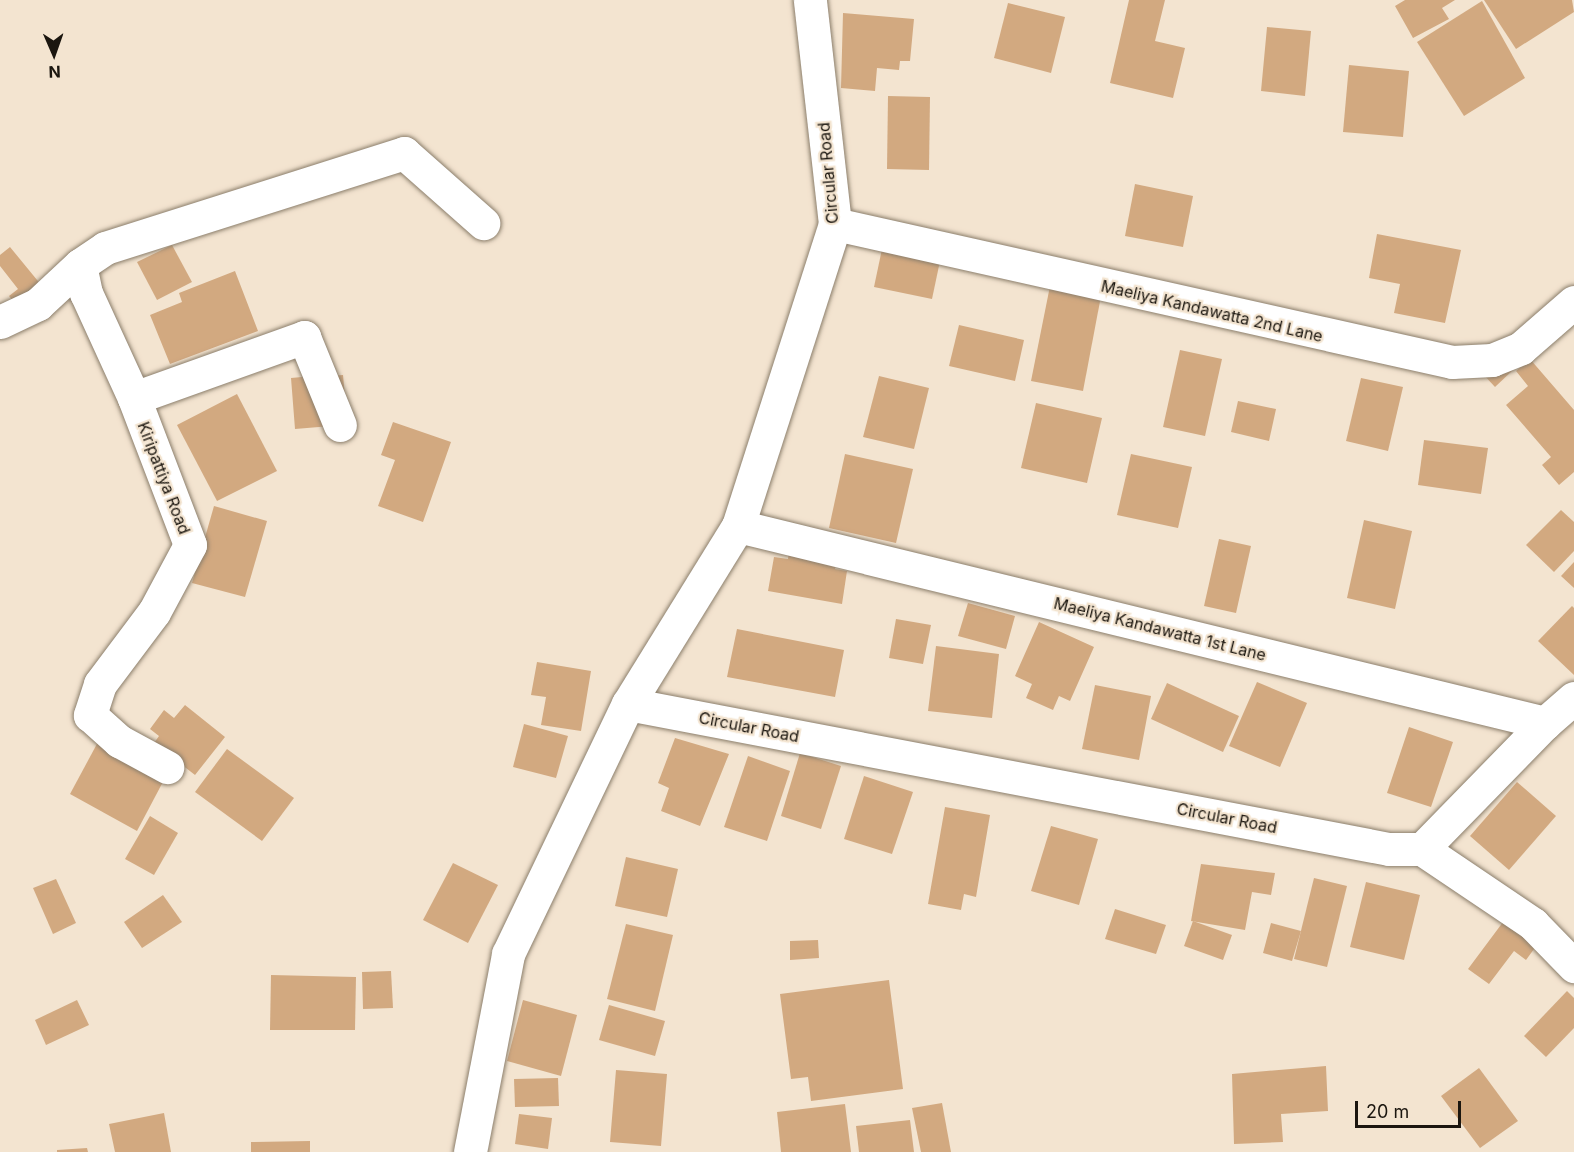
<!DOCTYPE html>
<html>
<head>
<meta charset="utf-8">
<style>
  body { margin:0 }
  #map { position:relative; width:1574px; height:1152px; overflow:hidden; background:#f3e4d0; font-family:Inter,sans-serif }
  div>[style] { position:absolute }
  .building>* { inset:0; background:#d2a980 }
  .roads { filter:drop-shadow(0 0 2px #8b7e6b) drop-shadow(0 0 2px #8b7e6b) }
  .minor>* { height:33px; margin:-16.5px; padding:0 16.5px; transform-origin:16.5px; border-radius:16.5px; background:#fff }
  span { translate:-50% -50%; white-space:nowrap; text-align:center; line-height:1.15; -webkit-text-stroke:4.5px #f3e4d0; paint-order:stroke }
  .street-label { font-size:16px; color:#1b160f }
  .north { position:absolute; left:24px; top:24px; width:60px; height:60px; -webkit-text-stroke:4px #f3e4d0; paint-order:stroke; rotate:178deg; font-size:16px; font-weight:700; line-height:24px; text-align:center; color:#1b160f }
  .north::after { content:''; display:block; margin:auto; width:21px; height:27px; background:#1b160f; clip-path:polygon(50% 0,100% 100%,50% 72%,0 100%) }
  .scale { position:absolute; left:1355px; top:1101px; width:106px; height:27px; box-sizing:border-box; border:3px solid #1b160f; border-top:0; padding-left:8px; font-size:18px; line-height:21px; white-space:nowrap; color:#1b160f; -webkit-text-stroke:4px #f3e4d0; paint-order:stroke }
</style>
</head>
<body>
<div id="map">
  <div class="building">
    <div style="clip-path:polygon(1129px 0,1165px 0,1155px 41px,1185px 48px,1173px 98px,1110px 83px)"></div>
    <div style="clip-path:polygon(1405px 0,1455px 0,1442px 8px,1449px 19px,1413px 38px,1395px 6px)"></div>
    <div style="clip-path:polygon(1484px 0,1572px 0,1574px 12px,1516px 49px)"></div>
    <div style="clip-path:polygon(1482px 1px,1525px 78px,1464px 116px,1417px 42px)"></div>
    <div style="clip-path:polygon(1008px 3px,1065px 17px,1051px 73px,994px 58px)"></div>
    <div style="clip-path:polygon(843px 13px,914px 19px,910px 61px,900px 61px,899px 70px,877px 68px,875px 91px,841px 88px)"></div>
    <div style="clip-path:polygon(1267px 27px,1311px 31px,1305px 96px,1261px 91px)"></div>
    <div style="clip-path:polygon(1349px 65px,1409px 71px,1403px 137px,1343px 132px)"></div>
    <div style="clip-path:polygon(888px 96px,930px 97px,929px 170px,887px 169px)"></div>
    <div style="clip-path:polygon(1135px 184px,1193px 196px,1183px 247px,1125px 236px)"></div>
    <div style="clip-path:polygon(1377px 234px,1461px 250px,1445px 323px,1394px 313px,1400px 284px,1369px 278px)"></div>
    <div style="clip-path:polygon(172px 245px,192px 282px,157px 300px,137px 262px)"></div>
    <div style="clip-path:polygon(10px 247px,42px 286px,19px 308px,9px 296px,18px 289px,0 266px,0 255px)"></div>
    <div style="clip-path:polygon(882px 249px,940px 261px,932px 299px,874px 287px)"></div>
    <div style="clip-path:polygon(235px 271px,258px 331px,170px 364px,150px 315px,182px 302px,179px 293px)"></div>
    <div style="clip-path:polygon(1050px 286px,1101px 296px,1083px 391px,1031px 381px)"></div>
    <div style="clip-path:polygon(959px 325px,1024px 340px,1015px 381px,949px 366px)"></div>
    <div style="clip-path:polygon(1180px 350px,1222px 359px,1205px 436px,1163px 427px)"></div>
    <div style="clip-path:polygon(1500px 357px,1513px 370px,1495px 387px,1483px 374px)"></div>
    <div style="clip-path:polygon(1530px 359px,1574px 410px,1574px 472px,1559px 485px,1542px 465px,1551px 457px,1506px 405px,1528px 386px,1516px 371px)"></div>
    <div style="clip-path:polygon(301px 365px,329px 376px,343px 375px,346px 408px,331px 426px,295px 429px,291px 378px,302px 377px)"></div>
    <div style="clip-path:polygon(879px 376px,929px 388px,914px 449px,863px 437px)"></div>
    <div style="clip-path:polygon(1361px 378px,1403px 387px,1388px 451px,1346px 441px)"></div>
    <div style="clip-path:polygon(237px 394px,277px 471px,217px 501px,177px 425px)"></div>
    <div style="clip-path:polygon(1238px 401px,1276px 409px,1269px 441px,1231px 432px)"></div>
    <div style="clip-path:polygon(1036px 403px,1102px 418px,1087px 483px,1021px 468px)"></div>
    <div style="clip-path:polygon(393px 422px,451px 442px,423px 522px,378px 506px,395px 460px,381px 455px)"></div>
    <div style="clip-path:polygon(1424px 440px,1488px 448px,1481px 494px,1418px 485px)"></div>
    <div style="clip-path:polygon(845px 454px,913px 469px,896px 543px,829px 528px)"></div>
    <div style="clip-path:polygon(1131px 454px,1192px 467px,1178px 528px,1117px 515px)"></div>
    <div style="clip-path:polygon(214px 506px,267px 521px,245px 597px,192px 583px)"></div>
    <div style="clip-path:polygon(1561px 510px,1574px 522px,1574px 551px,1554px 572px,1526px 545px)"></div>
    <div style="clip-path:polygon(1364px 520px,1412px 531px,1395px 609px,1347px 598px)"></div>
    <div style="clip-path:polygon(1219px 539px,1251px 546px,1236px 613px,1204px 606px)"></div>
    <div style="clip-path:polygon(789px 549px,837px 557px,835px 569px,847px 571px,842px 604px,768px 591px,774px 557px,788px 559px)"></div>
    <div style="clip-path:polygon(1574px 562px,1574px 588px,1561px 576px)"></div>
    <div style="clip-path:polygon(968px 603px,1015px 616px,1006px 649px,958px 636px)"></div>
    <div style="clip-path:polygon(1572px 606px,1574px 608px,1574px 675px,1538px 641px)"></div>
    <div style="clip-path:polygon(896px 619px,931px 625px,923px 664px,889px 658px)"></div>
    <div style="clip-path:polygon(1039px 622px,1094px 647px,1070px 701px,1059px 696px,1053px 710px,1026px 698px,1032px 684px,1015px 676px)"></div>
    <div style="clip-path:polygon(737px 629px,844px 650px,835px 697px,727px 677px)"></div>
    <div style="clip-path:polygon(936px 646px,999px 654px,992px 718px,928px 711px)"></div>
    <div style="clip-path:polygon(537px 662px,591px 671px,581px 731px,541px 725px,546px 697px,531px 695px)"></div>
    <div style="clip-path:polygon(1257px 682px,1307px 703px,1280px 767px,1229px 746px)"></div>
    <div style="clip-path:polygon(1167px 683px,1239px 716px,1223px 752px,1151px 719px)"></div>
    <div style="clip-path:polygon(1095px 685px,1151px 696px,1139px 760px,1082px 749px)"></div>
    <div style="clip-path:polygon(185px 705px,225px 737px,195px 775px,154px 743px,159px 736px,150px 729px,164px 710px,174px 718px)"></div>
    <div style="clip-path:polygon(524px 724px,568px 736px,556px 778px,513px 767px)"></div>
    <div style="clip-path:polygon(1409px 727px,1453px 742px,1431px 807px,1387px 793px)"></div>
    <div style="clip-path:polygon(675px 738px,729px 754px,700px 826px,661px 811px,669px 788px,658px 783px)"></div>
    <div style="clip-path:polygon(98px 742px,165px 778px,137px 831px,70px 794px)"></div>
    <div style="clip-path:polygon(227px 749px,294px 798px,262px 841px,195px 792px)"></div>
    <div style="clip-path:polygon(800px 753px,841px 766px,821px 829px,781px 816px)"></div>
    <div style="clip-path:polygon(748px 756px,790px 771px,767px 841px,724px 827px)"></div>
    <div style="clip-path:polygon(864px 776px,913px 792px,892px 854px,844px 839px)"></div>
    <div style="clip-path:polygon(1517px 782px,1556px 816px,1509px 870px,1470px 836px)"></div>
    <div style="clip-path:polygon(945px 807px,990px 815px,976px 897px,964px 894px,961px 910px,928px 904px)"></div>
    <div style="clip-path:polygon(150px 816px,178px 833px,154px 875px,125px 859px)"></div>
    <div style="clip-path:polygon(1051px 826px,1098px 839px,1079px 905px,1031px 891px)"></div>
    <div style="clip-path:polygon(626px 857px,678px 869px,667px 917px,615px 906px)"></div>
    <div style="clip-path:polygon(453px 863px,498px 885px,468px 943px,423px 920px)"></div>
    <div style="clip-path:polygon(1201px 864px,1275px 873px,1271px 895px,1252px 892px,1245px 930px,1191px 921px)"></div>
    <div style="clip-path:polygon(1314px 878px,1347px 886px,1327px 967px,1294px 959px)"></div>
    <div style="clip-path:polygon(56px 879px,76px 923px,53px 934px,33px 888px)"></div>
    <div style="clip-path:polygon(1366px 882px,1420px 895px,1404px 960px,1350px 947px)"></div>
    <div style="clip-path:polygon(163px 895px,182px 922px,142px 948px,124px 922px)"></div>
    <div style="clip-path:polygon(1115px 909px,1166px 925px,1156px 954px,1105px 939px)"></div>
    <div style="clip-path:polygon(1509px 914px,1542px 938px,1526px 960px,1514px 951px,1489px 984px,1468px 969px)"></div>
    <div style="clip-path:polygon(1193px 921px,1232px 935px,1223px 960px,1184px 946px)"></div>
    <div style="clip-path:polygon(1271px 923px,1301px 931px,1292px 961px,1263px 953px)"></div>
    <div style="clip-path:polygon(626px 924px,673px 935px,655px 1011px,607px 999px)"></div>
    <div style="clip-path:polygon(818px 940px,819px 958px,790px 960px,790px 941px)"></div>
    <div style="clip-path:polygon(391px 971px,393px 1008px,363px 1009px,362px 972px)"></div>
    <div style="clip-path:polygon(271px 975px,356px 977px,355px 1030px,270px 1030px)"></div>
    <div style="clip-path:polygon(889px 980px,903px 1089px,811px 1101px,808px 1077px,791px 1079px,780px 994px)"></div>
    <div style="clip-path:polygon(1567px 991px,1574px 998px,1574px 1028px,1546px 1057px,1524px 1036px)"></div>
    <div style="clip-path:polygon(77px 1000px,89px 1025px,46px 1045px,35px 1020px)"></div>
    <div style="clip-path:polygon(523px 1000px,577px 1015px,561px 1076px,507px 1061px)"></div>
    <div style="clip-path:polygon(609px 1005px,665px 1021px,655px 1056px,599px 1040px)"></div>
    <div style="clip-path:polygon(1326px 1066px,1328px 1111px,1281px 1114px,1283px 1142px,1234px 1144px,1232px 1074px)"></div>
    <div style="clip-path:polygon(1479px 1068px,1518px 1121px,1480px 1148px,1441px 1096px)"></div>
    <div style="clip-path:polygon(616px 1070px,667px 1074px,661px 1146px,610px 1142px)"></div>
    <div style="clip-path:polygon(558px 1078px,559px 1106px,515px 1107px,514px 1079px)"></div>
    <div style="clip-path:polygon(942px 1103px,951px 1152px,921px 1152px,912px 1108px)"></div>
    <div style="clip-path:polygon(845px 1104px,851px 1152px,781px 1152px,777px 1112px)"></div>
    <div style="clip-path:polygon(164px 1113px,171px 1152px,115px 1152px,109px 1124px)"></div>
    <div style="clip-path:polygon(519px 1114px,552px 1118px,548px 1149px,515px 1144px)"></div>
    <div style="clip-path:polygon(910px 1120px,914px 1152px,859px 1152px,856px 1126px)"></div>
    <div style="clip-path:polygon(310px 1141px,310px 1152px,251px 1152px,251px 1142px)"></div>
    <div style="clip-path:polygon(87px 1148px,88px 1152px,57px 1152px,57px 1150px)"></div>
  </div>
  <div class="roads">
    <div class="minor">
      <div style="left:835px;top:224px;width:632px;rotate:12.61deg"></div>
      <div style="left:1452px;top:362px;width:40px;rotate:-2.9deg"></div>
      <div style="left:1492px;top:360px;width:31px;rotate:-22deg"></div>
      <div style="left:1521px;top:348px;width:70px;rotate:-41deg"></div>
      <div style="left:80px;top:265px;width:30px;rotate:-34deg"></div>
      <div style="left:105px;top:248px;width:314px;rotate:-17.6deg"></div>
      <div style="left:404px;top:153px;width:106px;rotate:41.5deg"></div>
      <div style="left:0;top:322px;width:42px;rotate:-25.3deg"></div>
      <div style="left:38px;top:304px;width:57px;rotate:-42.9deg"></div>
      <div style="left:80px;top:265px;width:29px;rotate:78deg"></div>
      <div style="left:86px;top:293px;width:115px;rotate:65.4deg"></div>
      <div style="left:134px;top:398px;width:157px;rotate:69.1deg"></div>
      <div style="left:190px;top:545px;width:76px;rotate:118.2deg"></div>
      <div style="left:154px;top:612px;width:90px;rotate:126.9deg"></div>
      <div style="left:100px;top:684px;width:33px;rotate:108deg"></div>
      <div style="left:90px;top:715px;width:39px;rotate:42deg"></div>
      <div style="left:119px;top:741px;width:55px;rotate:28.4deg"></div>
      <div style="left:134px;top:398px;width:181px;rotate:-19.7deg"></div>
      <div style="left:304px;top:337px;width:95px;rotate:67.8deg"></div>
      <div style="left:738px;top:526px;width:831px;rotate:13.72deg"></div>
      <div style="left:1545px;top:723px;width:38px;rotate:-41deg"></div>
      <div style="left:628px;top:704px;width:775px;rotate:10.79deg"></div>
      <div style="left:1389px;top:849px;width:33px"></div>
      <div style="left:1422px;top:849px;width:134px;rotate:34deg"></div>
      <div style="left:1533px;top:924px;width:59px;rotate:45.7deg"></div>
      <div style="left:1422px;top:849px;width:176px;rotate:-45.7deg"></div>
      <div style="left:470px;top:1152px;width:202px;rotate:-79.1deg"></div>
      <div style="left:508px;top:954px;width:277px;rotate:-64.4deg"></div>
      <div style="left:628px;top:704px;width:209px;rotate:-58.3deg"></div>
      <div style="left:738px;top:526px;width:317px;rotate:-72.2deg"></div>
      <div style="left:835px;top:224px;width:225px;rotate:-96.4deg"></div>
    </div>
  </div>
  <div class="street-label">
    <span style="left:828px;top:173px;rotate:-95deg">Circular Road</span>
    <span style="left:1212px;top:311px;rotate:13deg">Maeliya Kandawatta 2nd Lane</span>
    <span style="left:164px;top:478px;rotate:69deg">Kiripattiya Road</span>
    <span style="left:1160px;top:629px;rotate:14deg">Maeliya Kandawatta 1st Lane</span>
    <span style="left:749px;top:727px;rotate:11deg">Circular Road</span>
    <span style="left:1227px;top:818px;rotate:11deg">Circular Road</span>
  </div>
  <div class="north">N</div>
  <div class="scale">20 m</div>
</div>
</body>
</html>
